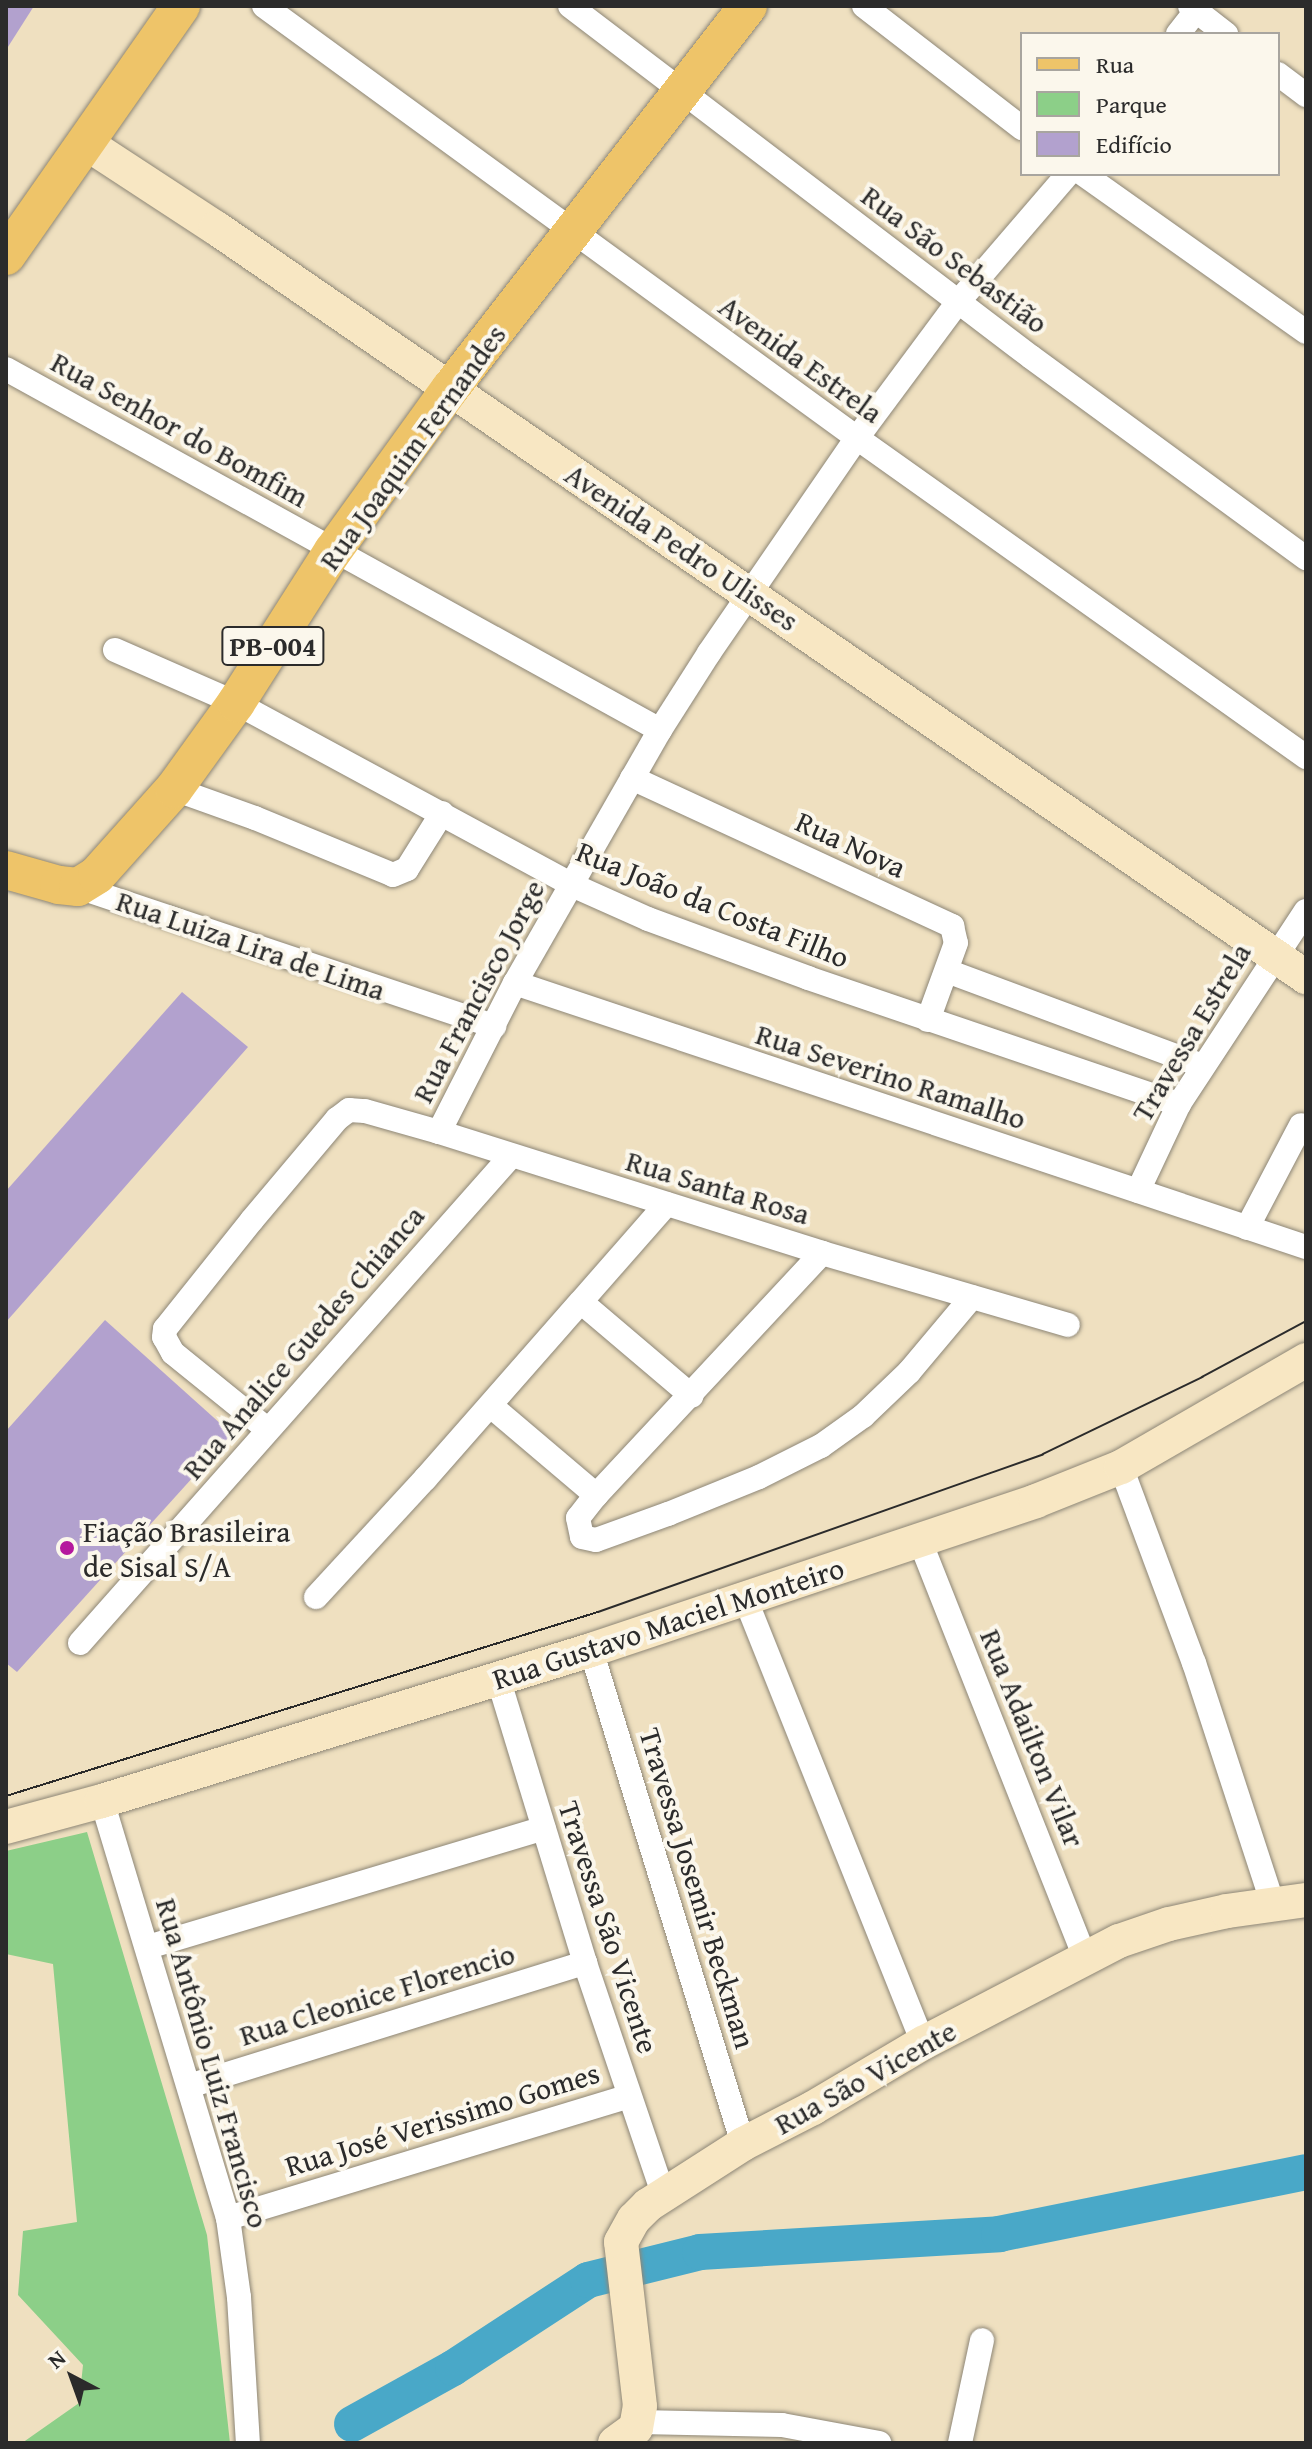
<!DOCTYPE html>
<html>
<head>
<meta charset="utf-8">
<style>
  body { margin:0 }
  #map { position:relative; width:1312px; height:2449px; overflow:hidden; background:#efe0c0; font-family:"Gentium Book Plus",serif }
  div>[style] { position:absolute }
  .green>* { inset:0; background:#8ccf88 }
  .river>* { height:36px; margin:-18px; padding:0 18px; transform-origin:18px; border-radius:18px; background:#49a8c8 }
  .building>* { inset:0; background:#b2a1ce }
  .roads { filter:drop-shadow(0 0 2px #8d8676) drop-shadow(0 0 2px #8d8676) }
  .street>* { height:24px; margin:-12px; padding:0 12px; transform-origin:12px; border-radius:12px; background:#fff }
  .secondary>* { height:34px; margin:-17px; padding:0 17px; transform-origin:17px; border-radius:17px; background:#f8e7c3 }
  .primary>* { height:38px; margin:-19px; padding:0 19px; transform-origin:19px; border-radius:19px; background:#eec469 }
  .tram>* { height:2px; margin:-1px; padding:0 1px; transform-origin:1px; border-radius:1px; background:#2b2b2b }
  .dots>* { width:22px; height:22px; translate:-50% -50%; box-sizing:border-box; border:4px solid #fbf7ec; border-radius:50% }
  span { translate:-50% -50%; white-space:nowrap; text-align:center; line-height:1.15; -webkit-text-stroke:8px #fbf7ec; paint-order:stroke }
  .shield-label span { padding:2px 6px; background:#fbf7ec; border:2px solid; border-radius:6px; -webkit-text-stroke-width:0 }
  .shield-label { font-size:28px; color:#2b2b2b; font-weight:700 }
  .street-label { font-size:30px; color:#2b2b2b }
  .poi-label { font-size:30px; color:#2b2b2b }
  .left { translate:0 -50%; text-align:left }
  .frame { position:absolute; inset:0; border:8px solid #2b2b2b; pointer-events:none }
  .legend { position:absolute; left:1020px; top:32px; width:260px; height:144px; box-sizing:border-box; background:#fbf7ec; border:2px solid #a8a59f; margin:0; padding:10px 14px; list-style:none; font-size:24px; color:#2b2b2b }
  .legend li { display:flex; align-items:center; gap:16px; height:40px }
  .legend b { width:40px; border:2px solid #a8a59f }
  .north { position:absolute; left:32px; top:2337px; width:80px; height:80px; -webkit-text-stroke:6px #fbf7ec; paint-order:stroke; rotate:319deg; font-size:22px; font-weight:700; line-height:32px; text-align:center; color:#2b2b2b }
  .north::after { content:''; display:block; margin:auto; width:28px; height:36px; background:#2b2b2b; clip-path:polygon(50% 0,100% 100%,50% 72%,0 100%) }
</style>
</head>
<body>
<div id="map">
  <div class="green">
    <div style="clip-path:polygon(87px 1832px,207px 2235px,230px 2443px,22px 2443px,79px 2403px,83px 2365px,18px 2295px,23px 2231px,77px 2222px,53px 1964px,6px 1954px,6px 1851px)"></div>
  </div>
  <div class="river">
    <div style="left:352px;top:2424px;width:115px;rotate:-29deg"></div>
    <div style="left:453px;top:2368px;width:161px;rotate:-33.1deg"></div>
    <div style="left:588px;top:2280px;width:115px;rotate:-14deg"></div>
    <div style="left:700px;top:2252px;width:300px;rotate:-3.4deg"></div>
    <div style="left:999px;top:2234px;width:313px;rotate:-11.4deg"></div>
  </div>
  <div class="building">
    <div style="clip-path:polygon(6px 6px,34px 6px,6px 50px)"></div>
    <div style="clip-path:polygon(182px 992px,248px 1047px,6px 1322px,6px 1191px)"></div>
    <div style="clip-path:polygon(105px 1320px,232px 1434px,17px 1672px,6px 1663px,6px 1431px)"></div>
  </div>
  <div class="roads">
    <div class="street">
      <div style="left:264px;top:6px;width:734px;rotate:36.07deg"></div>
      <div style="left:857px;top:438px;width:551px;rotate:35.39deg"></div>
      <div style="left:570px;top:6px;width:579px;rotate:37.29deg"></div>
      <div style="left:1031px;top:357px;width:341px;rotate:36.2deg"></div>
      <div style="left:864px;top:6px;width:200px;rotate:37.7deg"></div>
      <div style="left:1190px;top:6px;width:46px;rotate:37.9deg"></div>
      <div style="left:1178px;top:34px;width:29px;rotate:-52deg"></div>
      <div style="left:1278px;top:74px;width:35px;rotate:37deg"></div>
      <div style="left:1083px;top:174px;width:273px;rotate:35.3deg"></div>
      <div style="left:6px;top:369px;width:747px;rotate:28.9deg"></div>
      <div style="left:115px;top:650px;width:132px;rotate:23.7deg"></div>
      <div style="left:236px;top:703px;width:382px;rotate:28.4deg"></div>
      <div style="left:572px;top:885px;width:83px;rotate:24.1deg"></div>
      <div style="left:648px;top:919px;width:171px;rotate:20.2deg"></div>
      <div style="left:808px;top:978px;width:392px;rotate:18.8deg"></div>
      <div style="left:632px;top:778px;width:353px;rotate:24.8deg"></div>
      <div style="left:952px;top:926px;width:17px;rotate:77deg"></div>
      <div style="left:956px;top:943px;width:82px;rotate:110deg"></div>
      <div style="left:174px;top:789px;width:86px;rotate:19.7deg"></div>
      <div style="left:255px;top:818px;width:149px;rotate:22.4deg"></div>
      <div style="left:393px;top:875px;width:15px;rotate:-23deg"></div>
      <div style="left:407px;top:869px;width:66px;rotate:-58deg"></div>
      <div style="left:78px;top:887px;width:439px;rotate:18.5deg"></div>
      <div style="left:947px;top:971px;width:272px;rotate:20.4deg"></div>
      <div style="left:515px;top:983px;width:834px;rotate:18.46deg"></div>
      <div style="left:439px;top:1132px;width:167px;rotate:-63deg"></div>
      <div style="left:515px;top:983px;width:292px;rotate:-60.2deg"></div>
      <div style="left:660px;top:730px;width:91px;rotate:-57.5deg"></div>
      <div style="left:709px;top:653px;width:261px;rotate:-55.5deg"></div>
      <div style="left:857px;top:438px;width:169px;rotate:-53.4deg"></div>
      <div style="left:958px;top:302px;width:169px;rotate:-49.3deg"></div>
      <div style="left:1138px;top:1191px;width:96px;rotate:-64.8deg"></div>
      <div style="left:1179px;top:1104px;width:231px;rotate:-56.7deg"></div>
      <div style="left:1247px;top:1228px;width:116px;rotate:-62.3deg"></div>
      <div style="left:822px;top:1253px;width:331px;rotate:133deg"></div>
      <div style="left:596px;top:1495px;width:29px;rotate:128deg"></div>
      <div style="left:578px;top:1518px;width:19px;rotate:78deg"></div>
      <div style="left:582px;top:1537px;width:14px;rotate:12deg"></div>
      <div style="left:596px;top:1540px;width:77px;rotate:-19.9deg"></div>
      <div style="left:668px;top:1514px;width:98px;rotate:-22.1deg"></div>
      <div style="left:759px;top:1477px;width:69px;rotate:-26.6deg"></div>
      <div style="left:821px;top:1446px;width:52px;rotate:-35.5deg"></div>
      <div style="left:863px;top:1416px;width:64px;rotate:-43.7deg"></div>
      <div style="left:909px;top:1372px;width:98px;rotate:-50deg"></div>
      <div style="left:581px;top:1302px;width:145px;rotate:40.3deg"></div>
      <div style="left:491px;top:1406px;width:138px;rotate:40.3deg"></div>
      <div style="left:267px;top:1429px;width:121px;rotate:-141deg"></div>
      <div style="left:173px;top:1353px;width:18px;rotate:-119deg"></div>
      <div style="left:164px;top:1337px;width:8px;rotate:-83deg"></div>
      <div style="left:165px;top:1329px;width:139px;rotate:-51.4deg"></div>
      <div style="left:252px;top:1220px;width:132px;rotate:-49.9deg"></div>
      <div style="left:337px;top:1119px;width:15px;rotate:-37deg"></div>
      <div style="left:349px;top:1110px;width:16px;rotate:4deg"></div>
      <div style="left:365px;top:1111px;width:77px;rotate:15.8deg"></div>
      <div style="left:439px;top:1132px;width:402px;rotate:17.5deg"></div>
      <div style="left:822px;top:1253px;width:256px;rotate:16.3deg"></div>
      <div style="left:1121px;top:1467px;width:209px;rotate:69.6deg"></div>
      <div style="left:1194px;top:1663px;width:254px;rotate:71.9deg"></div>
      <div style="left:920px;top:1541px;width:448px;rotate:68.4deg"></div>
      <div style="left:316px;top:1597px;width:161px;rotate:-47.3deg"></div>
      <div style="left:425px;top:1479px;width:366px;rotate:-48.7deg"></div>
      <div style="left:745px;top:1598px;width:479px;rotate:68.2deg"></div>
      <div style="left:80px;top:1643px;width:650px;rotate:-48.49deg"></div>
      <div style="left:591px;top:1650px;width:517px;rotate:72.9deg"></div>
      <div style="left:498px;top:1678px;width:298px;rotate:73deg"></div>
      <div style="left:585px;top:1963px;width:244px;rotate:71.3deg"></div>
      <div style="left:102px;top:1801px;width:436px;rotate:73.2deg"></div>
      <div style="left:228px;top:2218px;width:80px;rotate:82.1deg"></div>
      <div style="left:239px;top:2297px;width:146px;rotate:86.5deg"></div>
      <div style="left:148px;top:1947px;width:413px;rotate:-16.7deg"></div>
      <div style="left:189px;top:2086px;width:415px;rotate:-17.3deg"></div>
      <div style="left:228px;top:2218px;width:419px;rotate:-16.9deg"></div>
      <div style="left:639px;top:2422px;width:143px;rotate:1.2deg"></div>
      <div style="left:782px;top:2425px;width:99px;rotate:10.5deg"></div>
      <div style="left:960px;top:2443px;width:105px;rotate:-77.9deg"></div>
    </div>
    <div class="secondary">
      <div style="left:86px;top:143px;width:155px;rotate:33.2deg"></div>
      <div style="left:216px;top:228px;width:1323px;rotate:34.5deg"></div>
      <div style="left:6px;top:1827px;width:99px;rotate:-15.2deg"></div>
      <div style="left:102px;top:1801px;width:512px;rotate:-17.16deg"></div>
      <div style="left:591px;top:1650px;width:469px;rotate:-18.5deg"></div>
      <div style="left:1036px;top:1501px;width:92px;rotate:-21.8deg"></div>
      <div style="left:1121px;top:1467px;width:214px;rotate:-30deg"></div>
      <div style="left:615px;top:2443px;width:26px;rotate:-36deg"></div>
      <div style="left:636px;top:2428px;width:22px;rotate:-80deg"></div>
      <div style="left:640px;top:2406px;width:165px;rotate:-96.6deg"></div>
      <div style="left:621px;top:2242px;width:26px;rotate:-61deg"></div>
      <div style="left:634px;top:2219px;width:20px;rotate:-45deg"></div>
      <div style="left:648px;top:2205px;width:113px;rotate:-32.7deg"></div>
      <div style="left:743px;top:2144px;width:79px;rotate:-27.2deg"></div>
      <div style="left:813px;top:2108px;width:128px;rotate:-30.6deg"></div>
      <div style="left:923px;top:2043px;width:221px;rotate:-27.5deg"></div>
      <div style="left:1119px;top:1941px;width:53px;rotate:-18.8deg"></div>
      <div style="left:1169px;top:1924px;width:59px;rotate:-12.6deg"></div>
      <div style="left:1227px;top:1911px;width:80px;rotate:-7.9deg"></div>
    </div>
    <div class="primary">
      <div style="left:6px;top:256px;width:305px;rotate:-55deg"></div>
      <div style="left:6px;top:870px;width:55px;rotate:15.8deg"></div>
      <div style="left:59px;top:885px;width:19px;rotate:6deg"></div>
      <div style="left:78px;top:887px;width:22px;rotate:-32deg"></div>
      <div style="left:97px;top:875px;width:115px;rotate:-48.2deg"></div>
      <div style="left:174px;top:789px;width:106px;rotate:-54.2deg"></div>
      <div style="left:236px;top:703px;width:180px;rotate:-57.5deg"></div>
      <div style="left:333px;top:551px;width:200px;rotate:-54.2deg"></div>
      <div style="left:450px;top:389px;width:485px;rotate:-52.1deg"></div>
    </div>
  </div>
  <div class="tram">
    <div style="left:6px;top:1796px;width:620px;rotate:-17.27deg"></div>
    <div style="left:598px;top:1612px;width:472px;rotate:-19.5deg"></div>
    <div style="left:1043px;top:1454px;width:177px;rotate:-25.8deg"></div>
    <div style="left:1202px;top:1377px;width:118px;rotate:-28.3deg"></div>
  </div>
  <div class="dots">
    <div style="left:67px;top:1548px;background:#b5179e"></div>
  </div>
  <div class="shield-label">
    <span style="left:273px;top:646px">PB-004</span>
  </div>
  <div class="street-label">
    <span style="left:955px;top:259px;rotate:37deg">Rua São Sebastião</span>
    <span style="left:801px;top:359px;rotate:36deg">Avenida Estrela</span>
    <span style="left:180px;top:429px;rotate:29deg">Rua Senhor do Bomfim</span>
    <span style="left:412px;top:447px;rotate:-54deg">Rua Joaquim Fernandes</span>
    <span style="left:682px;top:547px;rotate:34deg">Avenida Pedro Ulisses</span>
    <span style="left:851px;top:844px;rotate:25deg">Rua Nova</span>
    <span style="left:713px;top:904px;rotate:22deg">Rua João da Costa Filho</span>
    <span style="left:251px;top:945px;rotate:19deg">Rua Luiza Lira de Lima</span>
    <span style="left:478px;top:991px;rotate:-62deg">Rua Francisco Jorge</span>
    <span style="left:1191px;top:1032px;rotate:-59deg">Travessa Estrela</span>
    <span style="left:891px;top:1076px;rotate:18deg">Rua Severino Ramalho</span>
    <span style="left:718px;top:1187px;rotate:17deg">Rua Santa Rosa</span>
    <span style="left:303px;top:1342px;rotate:-49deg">Rua Analice Guedes Chianca</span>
    <span style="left:668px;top:1623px;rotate:-18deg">Rua Gustavo Maciel Monteiro</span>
    <span style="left:1033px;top:1738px;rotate:68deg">Rua Adailton Vilar</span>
    <span style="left:698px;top:1888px;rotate:73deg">Travessa Josemir Beckman</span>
    <span style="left:609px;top:1927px;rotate:72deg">Travessa São Vicente</span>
    <span style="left:377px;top:1994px;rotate:-17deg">Rua Cleonice Florencio</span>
    <span style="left:213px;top:2063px;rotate:74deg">Rua Antônio Luiz Francisco</span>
    <span style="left:865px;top:2077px;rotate:-29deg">Rua São Vicente</span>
    <span style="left:442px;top:2119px;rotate:-17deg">Rua José Verissimo Gomes</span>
  </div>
  <div class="poi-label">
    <span class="left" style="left:83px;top:1548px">Fiação Brasileira<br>de Sisal S/A</span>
  </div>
  <div class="frame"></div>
  <ul class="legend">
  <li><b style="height:10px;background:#eec469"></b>Rua</li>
  <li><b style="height:22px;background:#8ccf88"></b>Parque</li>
  <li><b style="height:22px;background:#b2a1ce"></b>Edifício</li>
  </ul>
  <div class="north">N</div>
</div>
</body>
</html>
